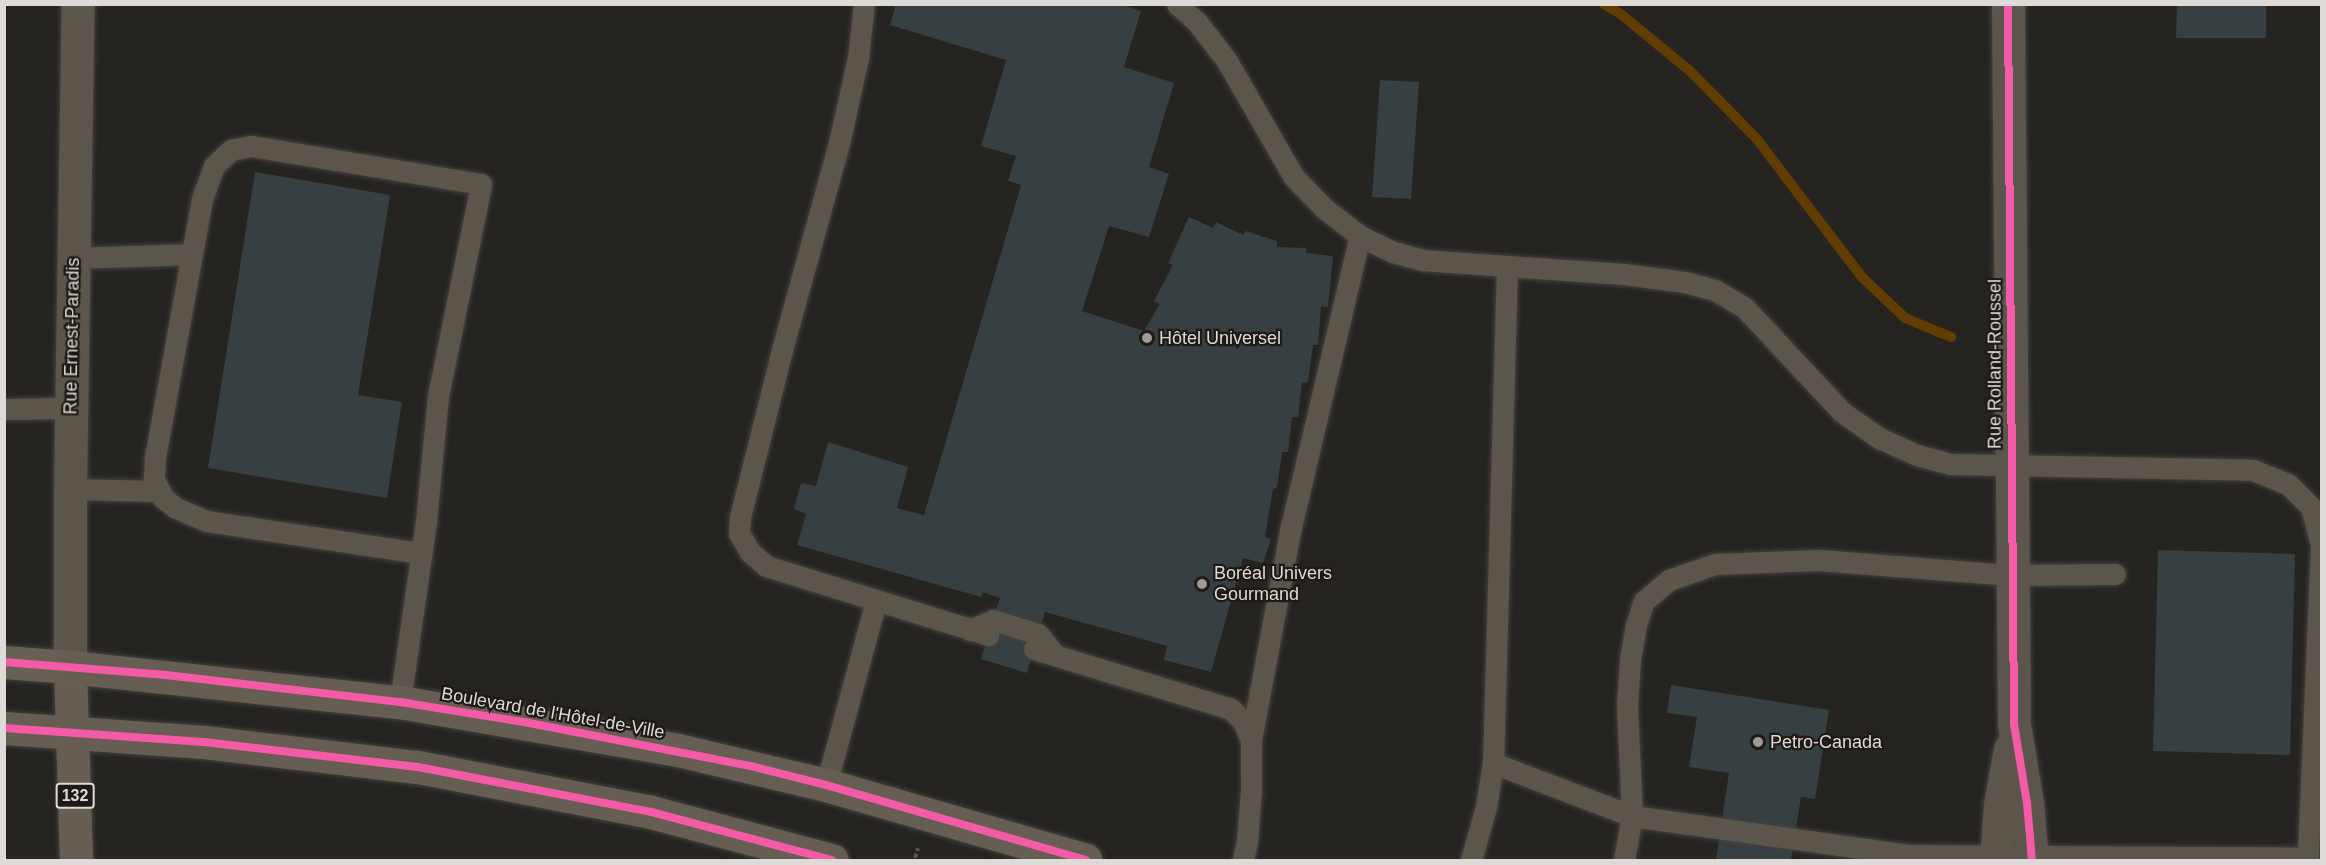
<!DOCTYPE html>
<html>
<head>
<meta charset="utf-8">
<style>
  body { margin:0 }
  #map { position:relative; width:2326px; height:865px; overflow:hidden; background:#262421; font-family:Arial,sans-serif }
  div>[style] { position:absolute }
  .stream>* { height:10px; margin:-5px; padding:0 5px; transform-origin:5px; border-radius:5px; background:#623d03 }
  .building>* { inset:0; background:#363f42 }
  .path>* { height:4px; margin-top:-2px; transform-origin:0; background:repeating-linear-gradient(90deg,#5c5651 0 4.5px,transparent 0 7.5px) }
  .roads { filter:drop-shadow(0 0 2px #43413f) drop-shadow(0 0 2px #43413f) }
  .lane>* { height:21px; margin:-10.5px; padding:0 10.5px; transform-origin:10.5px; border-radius:10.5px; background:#5c554c }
  .street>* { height:33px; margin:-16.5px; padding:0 16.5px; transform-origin:16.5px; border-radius:16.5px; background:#5c554c }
  .secondary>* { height:33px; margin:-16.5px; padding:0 16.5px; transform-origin:16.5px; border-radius:16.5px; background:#686055 }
  .primary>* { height:33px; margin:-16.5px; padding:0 16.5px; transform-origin:16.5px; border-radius:16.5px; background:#675e53 }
  .cycleway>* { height:8px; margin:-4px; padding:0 4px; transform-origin:4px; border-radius:4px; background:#f35aa7 }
  .dots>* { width:16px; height:16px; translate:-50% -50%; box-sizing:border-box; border:3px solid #1f1a15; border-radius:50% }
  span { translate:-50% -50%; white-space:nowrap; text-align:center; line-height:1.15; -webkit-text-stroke:4.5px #1f1a15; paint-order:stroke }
  .shield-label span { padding:2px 4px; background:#1f1a15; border:2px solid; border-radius:4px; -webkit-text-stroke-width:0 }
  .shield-label { font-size:16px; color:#dedad7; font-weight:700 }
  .street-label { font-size:18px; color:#dedad7 }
  .poi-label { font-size:18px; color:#dedad7 }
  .left { translate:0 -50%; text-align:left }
  .frame { position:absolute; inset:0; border:6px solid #dedad7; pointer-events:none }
</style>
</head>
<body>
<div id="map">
  <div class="stream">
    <div style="left:1604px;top:4px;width:21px;rotate:31deg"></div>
    <div style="left:1622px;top:15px;width:88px;rotate:39.5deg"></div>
    <div style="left:1690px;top:71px;width:94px;rotate:45.4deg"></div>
    <div style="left:1756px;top:138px;width:175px;rotate:52.7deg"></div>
    <div style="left:1862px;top:277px;width:59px;rotate:43.6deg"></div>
    <div style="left:1905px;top:318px;width:50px;rotate:22.4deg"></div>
  </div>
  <div class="building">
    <div style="clip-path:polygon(896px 4px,1119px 4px,1141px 11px,1124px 67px,1174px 83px,1149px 167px,1169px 174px,1149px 237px,1109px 226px,1082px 311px,1144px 331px,1160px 304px,1154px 301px,1173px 265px,1168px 263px,1189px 217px,1213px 228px,1216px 222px,1243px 235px,1246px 231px,1277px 241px,1277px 247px,1306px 248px,1306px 253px,1333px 256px,1328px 307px,1321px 306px,1318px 345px,1313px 345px,1308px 382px,1302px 383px,1298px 417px,1292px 417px,1288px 452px,1282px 452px,1277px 488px,1273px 489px,1265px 537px,1271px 539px,1263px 563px,1243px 558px,1211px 672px,1164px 660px,1167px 646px,1045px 612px,1027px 673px,981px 659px,1000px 598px,983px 592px,981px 597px,797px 545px,806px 514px,794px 509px,801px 483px,816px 486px,828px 442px,908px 467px,897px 508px,924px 515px,1021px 185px,1008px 181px,1016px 156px,981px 146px,1006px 60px,890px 25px)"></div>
    <div style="clip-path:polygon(2177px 4px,2266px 4px,2266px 38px,2176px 38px)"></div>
    <div style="clip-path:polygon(1380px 80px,1419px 82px,1411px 199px,1372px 197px)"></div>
    <div style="clip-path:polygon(255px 172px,390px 195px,358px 395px,402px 402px,387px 498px,208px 468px)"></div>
    <div style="clip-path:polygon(2158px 550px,2295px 554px,2290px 755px,2153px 751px)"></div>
    <div style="clip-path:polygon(1671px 685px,1829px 710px,1815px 799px,1801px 797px,1791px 860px,1716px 860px,1729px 773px,1689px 767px,1697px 717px,1667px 713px)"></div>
  </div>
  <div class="path">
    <div style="left:915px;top:858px;width:10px;rotate:-73deg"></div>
  </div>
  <div class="roads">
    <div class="lane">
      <div style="left:864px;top:4px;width:54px;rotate:96.3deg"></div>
      <div style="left:858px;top:58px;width:87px;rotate:102.6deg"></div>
      <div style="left:839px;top:143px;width:211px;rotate:105.4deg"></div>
      <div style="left:783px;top:346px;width:176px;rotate:104.1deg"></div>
      <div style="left:740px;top:517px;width:16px;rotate:94deg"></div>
      <div style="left:739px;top:533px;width:22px;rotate:60deg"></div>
      <div style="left:750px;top:552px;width:21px;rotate:41deg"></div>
      <div style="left:766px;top:566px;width:233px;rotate:17.2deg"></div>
      <div style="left:1177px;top:4px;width:27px;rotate:42deg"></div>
      <div style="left:1197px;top:22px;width:49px;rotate:52.4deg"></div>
      <div style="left:1227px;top:61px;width:133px;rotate:60.1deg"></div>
      <div style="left:1293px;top:176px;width:46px;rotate:45.9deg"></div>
      <div style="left:1325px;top:209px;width:44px;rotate:37.6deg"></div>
      <div style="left:1360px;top:236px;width:37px;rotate:26deg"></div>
      <div style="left:1393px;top:252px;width:30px;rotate:15deg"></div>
      <div style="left:1422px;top:260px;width:85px;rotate:4deg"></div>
      <div style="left:1507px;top:266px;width:497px;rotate:91.6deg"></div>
      <div style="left:1493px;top:763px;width:45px;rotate:99deg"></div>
      <div style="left:1486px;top:807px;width:55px;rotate:105.8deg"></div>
      <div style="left:74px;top:258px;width:118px;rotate:-1.9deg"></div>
      <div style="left:1507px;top:266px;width:117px;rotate:3.9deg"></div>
      <div style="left:1624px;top:274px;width:62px;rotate:7.5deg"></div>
      <div style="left:1685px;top:282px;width:31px;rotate:15deg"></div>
      <div style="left:1715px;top:290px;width:35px;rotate:31deg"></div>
      <div style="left:1745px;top:308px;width:142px;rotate:47deg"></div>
      <div style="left:1842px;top:412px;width:45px;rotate:35.1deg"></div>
      <div style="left:1879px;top:438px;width:42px;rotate:24.1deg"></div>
      <div style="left:1917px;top:455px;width:35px;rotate:15deg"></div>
      <div style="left:1951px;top:464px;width:302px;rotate:1.1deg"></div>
      <div style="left:2253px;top:470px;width:38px;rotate:22deg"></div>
      <div style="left:2288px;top:484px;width:33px;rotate:45deg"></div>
      <div style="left:2311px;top:507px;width:39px;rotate:75deg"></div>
      <div style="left:2321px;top:545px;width:315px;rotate:92.4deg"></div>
      <div style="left:4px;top:409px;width:67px;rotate:-0.9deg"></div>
      <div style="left:70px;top:489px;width:90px;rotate:1.3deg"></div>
      <div style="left:970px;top:630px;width:25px;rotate:-23deg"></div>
      <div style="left:993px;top:620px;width:47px;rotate:17.3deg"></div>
      <div style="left:1038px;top:634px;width:26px;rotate:51deg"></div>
      <div style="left:1034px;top:649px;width:206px;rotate:16.9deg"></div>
      <div style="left:1231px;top:709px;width:17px;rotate:45deg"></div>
      <div style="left:1243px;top:721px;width:21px;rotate:67deg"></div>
      <div style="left:1251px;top:740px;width:51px;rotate:90deg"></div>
      <div style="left:1251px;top:791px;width:50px;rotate:94.6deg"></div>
      <div style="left:1247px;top:841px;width:19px;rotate:102deg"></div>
      <div style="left:400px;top:702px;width:183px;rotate:-81.8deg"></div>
      <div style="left:426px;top:521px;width:126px;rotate:-84.5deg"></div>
      <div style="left:438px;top:396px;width:216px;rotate:-78.5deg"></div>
      <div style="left:481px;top:184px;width:233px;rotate:-170.6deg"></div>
      <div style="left:251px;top:146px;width:20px;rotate:169deg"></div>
      <div style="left:231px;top:150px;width:23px;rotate:137deg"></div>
      <div style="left:214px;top:166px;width:35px;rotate:110deg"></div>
      <div style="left:202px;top:199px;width:262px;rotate:100.3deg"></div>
      <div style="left:155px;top:457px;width:22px;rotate:93deg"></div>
      <div style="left:154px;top:479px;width:21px;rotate:65deg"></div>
      <div style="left:163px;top:498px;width:16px;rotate:38deg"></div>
      <div style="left:176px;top:508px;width:33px;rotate:23deg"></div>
      <div style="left:206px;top:521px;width:217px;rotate:8.5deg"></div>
      <div style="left:1251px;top:740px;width:217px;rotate:-79.4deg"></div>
      <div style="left:1291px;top:527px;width:299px;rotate:-76.7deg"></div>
      <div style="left:1493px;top:763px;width:149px;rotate:20.9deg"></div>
      <div style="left:1632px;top:816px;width:279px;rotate:8deg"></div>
      <div style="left:1908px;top:855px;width:400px;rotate:0.4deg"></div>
      <div style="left:826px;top:785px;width:191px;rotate:-74.8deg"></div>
      <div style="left:1624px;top:860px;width:45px;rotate:-79.7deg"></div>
      <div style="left:1632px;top:816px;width:110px;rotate:-92.6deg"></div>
      <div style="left:1627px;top:706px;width:47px;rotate:-86.3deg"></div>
      <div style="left:1630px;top:659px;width:35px;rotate:-80deg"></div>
      <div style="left:1636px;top:625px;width:25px;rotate:-72deg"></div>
      <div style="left:1644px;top:601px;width:33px;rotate:-40deg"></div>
      <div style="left:1669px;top:580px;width:49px;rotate:-19.2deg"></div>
      <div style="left:1715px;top:564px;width:104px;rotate:-2.2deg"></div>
      <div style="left:1819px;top:560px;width:193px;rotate:4.5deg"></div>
      <div style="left:2011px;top:575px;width:104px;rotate:-0.6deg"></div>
    </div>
    <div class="street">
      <div style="left:2008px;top:4px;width:720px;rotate:89.52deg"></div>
      <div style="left:2014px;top:724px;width:80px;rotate:80.7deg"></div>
      <div style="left:2027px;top:803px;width:57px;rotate:85deg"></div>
      <div style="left:70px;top:667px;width:178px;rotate:-90deg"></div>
      <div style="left:70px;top:489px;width:485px;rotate:-89.1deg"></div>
      <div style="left:1996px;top:860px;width:55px;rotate:-85.8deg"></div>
      <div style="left:2000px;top:805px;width:57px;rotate:-79.9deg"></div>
    </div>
    <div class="secondary">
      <div style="left:4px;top:662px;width:66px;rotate:4.3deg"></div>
    </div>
    <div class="primary">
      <div style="left:4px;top:728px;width:200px;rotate:4deg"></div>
      <div style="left:204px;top:742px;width:215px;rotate:6.7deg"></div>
      <div style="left:418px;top:767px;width:237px;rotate:10.9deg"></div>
      <div style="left:651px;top:812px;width:187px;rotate:14.9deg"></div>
      <div style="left:76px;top:860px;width:193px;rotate:-91.8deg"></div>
      <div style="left:70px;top:667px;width:332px;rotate:6.1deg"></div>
      <div style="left:400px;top:702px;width:282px;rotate:9.8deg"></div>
      <div style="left:678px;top:750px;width:152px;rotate:13.3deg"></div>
      <div style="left:826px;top:785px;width:270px;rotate:16.1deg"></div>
    </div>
  </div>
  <div class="cycleway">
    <div style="left:2008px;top:4px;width:720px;rotate:89.52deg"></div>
    <div style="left:2014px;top:724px;width:80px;rotate:80.7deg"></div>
    <div style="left:2027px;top:803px;width:57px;rotate:85deg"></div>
    <div style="left:4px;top:662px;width:163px;rotate:4.6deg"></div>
    <div style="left:166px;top:675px;width:236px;rotate:6.6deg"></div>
    <div style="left:400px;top:702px;width:126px;rotate:9.2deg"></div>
    <div style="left:524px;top:722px;width:231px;rotate:11deg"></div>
    <div style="left:751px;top:766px;width:77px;rotate:14.2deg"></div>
    <div style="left:826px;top:785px;width:270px;rotate:16.1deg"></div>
    <div style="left:4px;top:728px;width:200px;rotate:4deg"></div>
    <div style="left:204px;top:742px;width:215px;rotate:6.7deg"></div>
    <div style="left:418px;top:767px;width:237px;rotate:10.9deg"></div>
    <div style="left:651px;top:812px;width:187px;rotate:14.9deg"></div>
  </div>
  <div class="dots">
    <div style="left:1147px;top:338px;background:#9e9a97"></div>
    <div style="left:1202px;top:584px;background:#9e9a97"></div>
    <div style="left:1758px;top:742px;background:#9e9a97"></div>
  </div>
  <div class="shield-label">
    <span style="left:75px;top:796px">132</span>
  </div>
  <div class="street-label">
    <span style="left:72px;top:336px;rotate:-89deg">Rue Ernest-Paradis</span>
    <span style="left:1995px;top:364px;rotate:-90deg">Rue Rolland-Roussel</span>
    <span style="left:553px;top:713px;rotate:10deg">Boulevard de l'Hôtel-de-Ville</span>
  </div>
  <div class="poi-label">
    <span class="left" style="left:1159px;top:338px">Hôtel Universel</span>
    <span class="left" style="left:1214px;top:584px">Boréal Univers<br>Gourmand</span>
    <span class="left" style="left:1770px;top:742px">Petro-Canada</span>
  </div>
  <div class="frame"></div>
</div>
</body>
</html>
